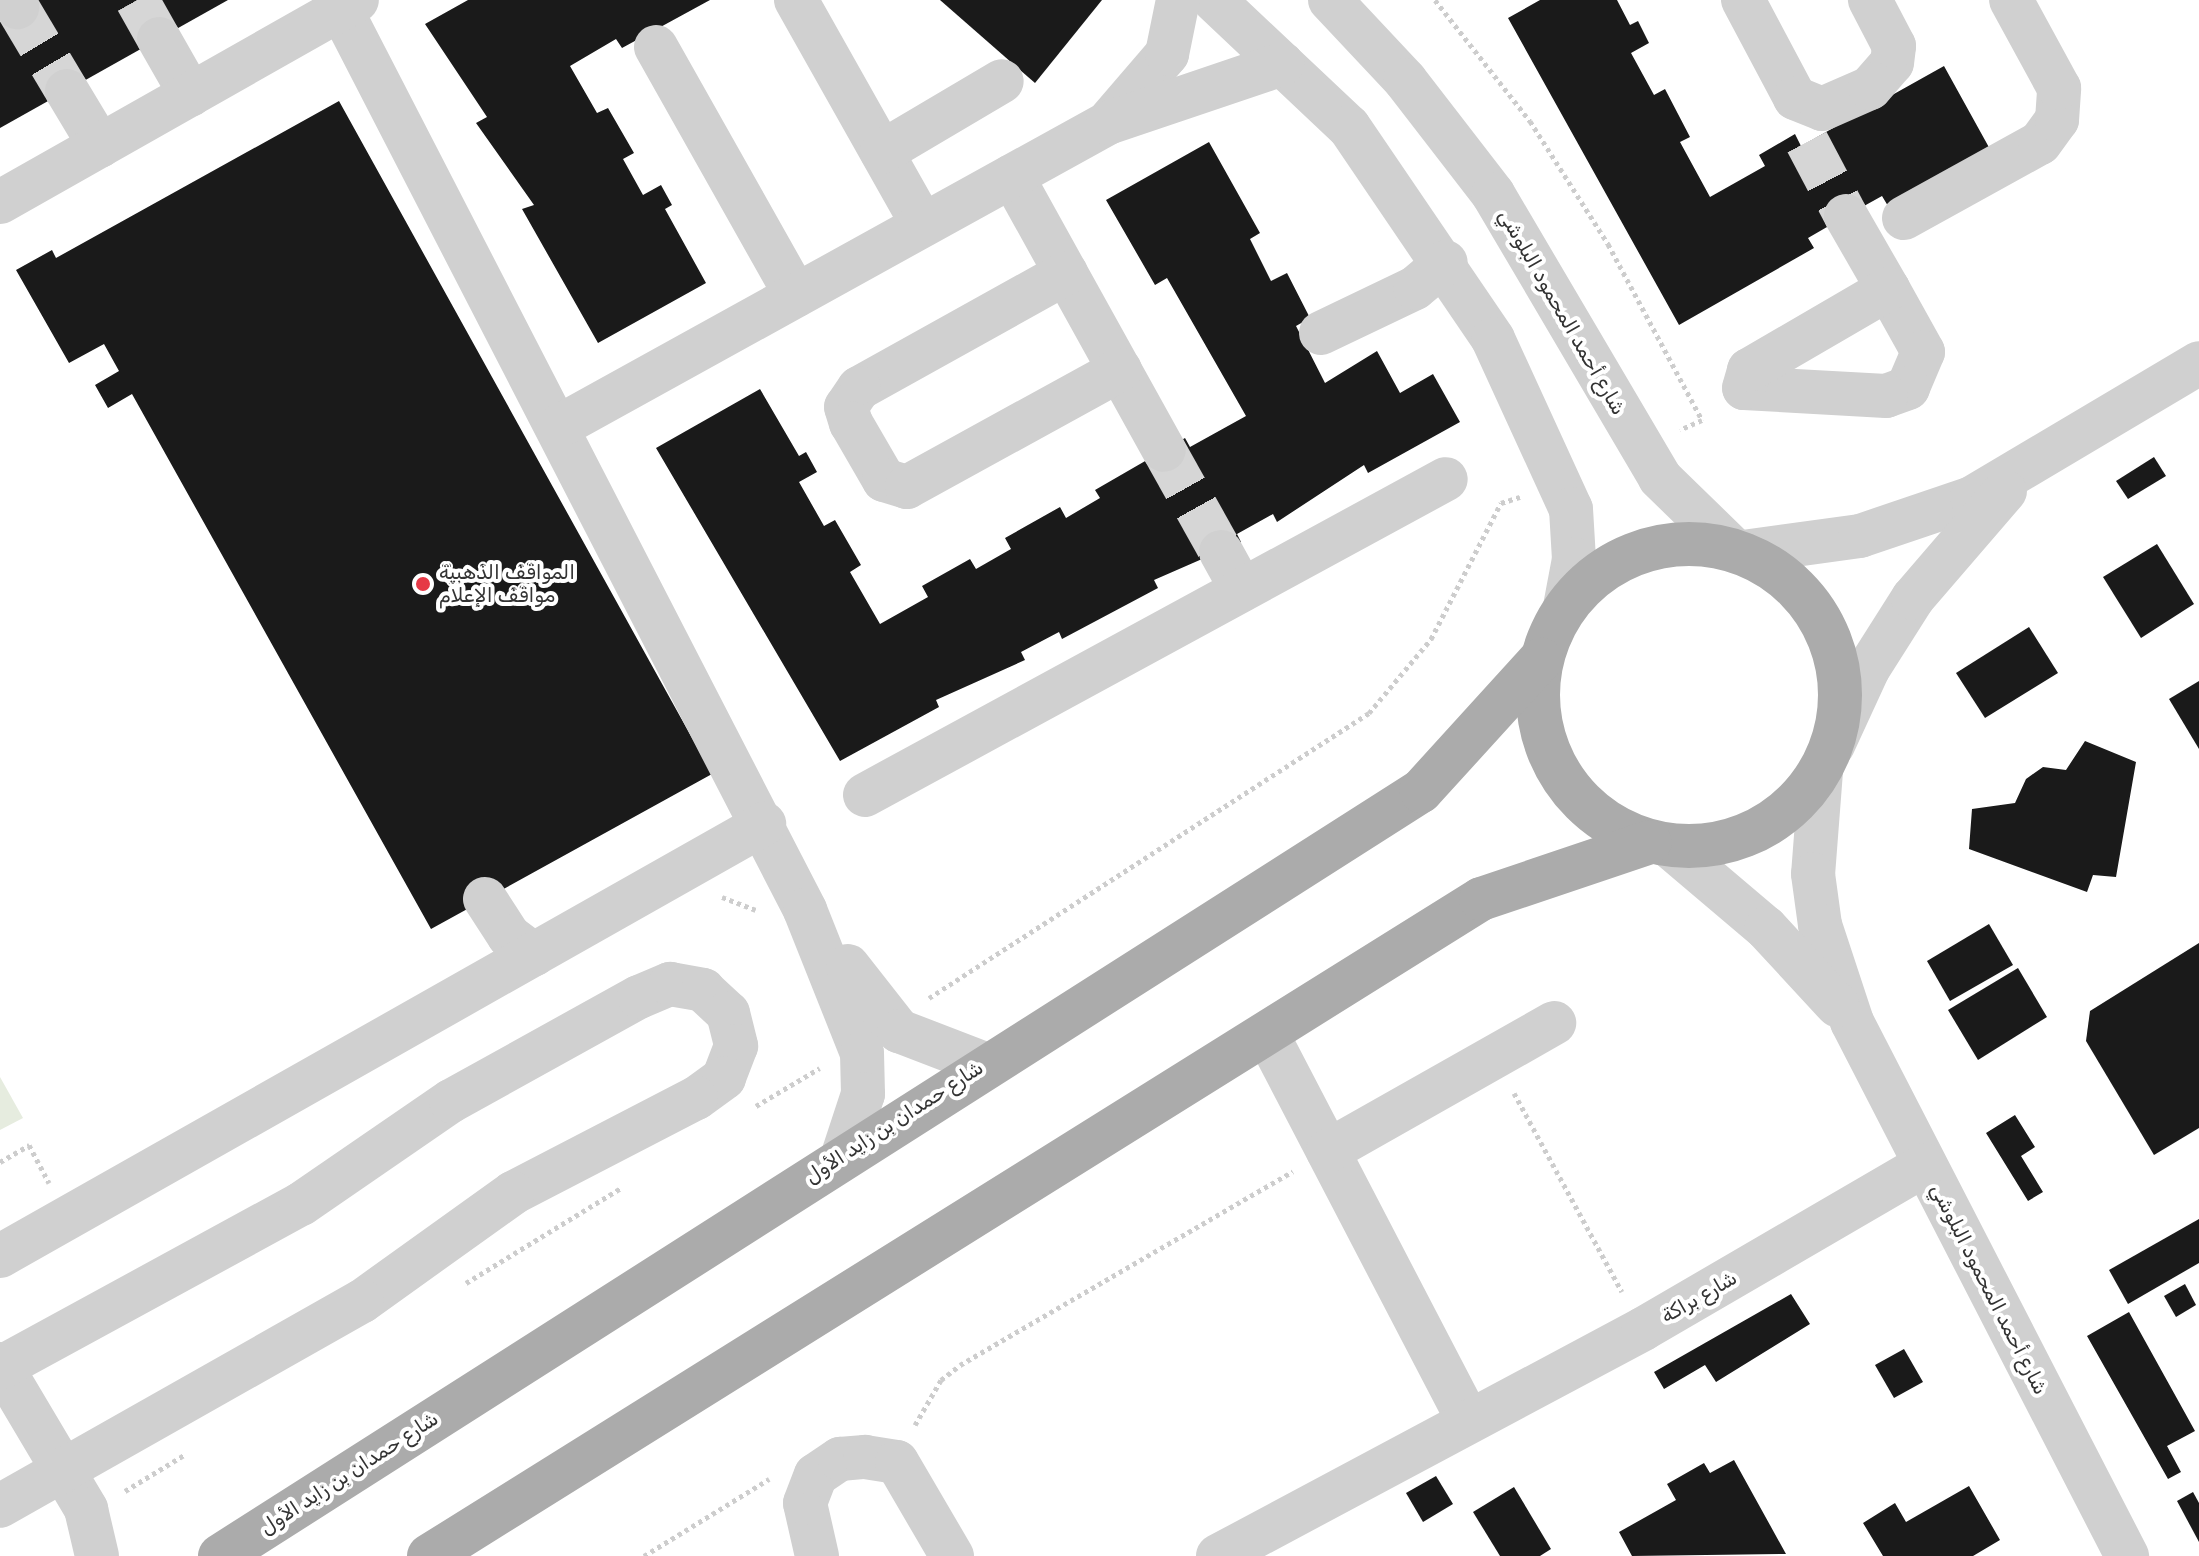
<!DOCTYPE html>
<html>
<head>
<meta charset="utf-8">
<style>
  body { margin:0 }
  #map { position:relative; width:2199px; height:1556px; overflow:hidden; background:#fff; font-family:Rubik,"Noto Naskh Arabic",sans-serif }
  div>[style] { position:absolute }
  .green>* { inset:0; background:#e6ecdf }
  .building>* { inset:0; background:#1a1a1a }
  .minor-tunnel>* { height:44px; margin-top:-22px; transform-origin:0; background:repeating-linear-gradient(90deg,#d6d6d6 0 44px,transparent 0 66px) }
  .path>* { height:5px; margin-top:-2.5px; transform-origin:0; background:repeating-linear-gradient(90deg,#cdcdcd 0 4px,transparent 0 8px) }
  .minor>* { height:44px; margin:-22px; padding:0 22px; transform-origin:22px; border-radius:22px; background:#d0d0d0 }
  .major>* { height:44px; margin:-22px; padding:0 22px; transform-origin:22px; border-radius:22px; background:#ababab }
  .major>.ring { margin:-22px; padding:0; box-sizing:content-box; background:none; border:44px solid #ababab; border-radius:50% }
  .dots>* { width:22px; height:22px; translate:-50% -50%; box-sizing:border-box; border:4px solid #fff; border-radius:50% }
  span { translate:-50% -50%; white-space:nowrap; text-align:center; line-height:1.15; -webkit-text-stroke:8px #fff; paint-order:stroke }
  .street-label { font-size:20px; color:#333 }
  .poi-label { font-size:20px; color:#333 }
  .left { translate:0 -50%; text-align:left }
</style>
</head>
<body>
<div id="map">
  <div class="green">
    <div style="clip-path:polygon(0 1077px,23px 1118px,0 1130px)"></div>
  </div>
  <div class="building">
    <div style="clip-path:polygon(29px 0,228px 0,0 128px,0 17px)"></div>
    <div style="clip-path:polygon(468px 0,710px 0,622px 48px,616px 39px,570px 66px,597px 113px,608px 108px,634px 153px,623px 159px,643px 195px,661px 185px,672px 205px,665px 209px,706px 283px,598px 343px,522px 209px,534px 205px,476px 123px,487px 117px,425px 24px)"></div>
    <div style="clip-path:polygon(940px 0,1102px 0,1035px 83px)"></div>
    <div style="clip-path:polygon(1540px 0,1617px 0,1630px 25px,1638px 21px,1649px 43px,1631px 53px,1654px 95px,1665px 89px,1690px 137px,1680px 142px,1710px 197px,1765px 166px,1759px 155px,1795px 134px,1801px 146px,1944px 66px,1991px 151px,1888px 206px,1882px 196px,1846px 216px,1808px 238px,1814px 248px,1679px 325px,1508px 18px)"></div>
    <div style="clip-path:polygon(339px 101px,712px 774px,431px 929px,132px 394px,108px 408px,95px 385px,119px 371px,104px 344px,69px 363px,16px 270px,52px 250px,56px 258px)"></div>
    <div style="clip-path:polygon(1209px 142px,1260px 233px,1250px 239px,1271px 281px,1287px 273px,1310px 318px,1296px 326px,1325px 383px,1377px 351px,1400px 393px,1433px 374px,1460px 422px,1368px 473px,1364px 465px,1277px 522px,1273px 514px,1237px 534px,1241px 542px,1154px 580px,1158px 588px,1062px 639px,1059px 632px,1021px 652px,1025px 660px,936px 700px,939px 707px,840px 761px,656px 448px,760px 389px,799px 456px,806px 452px,817px 472px,799px 482px,824px 526px,835px 520px,861px 565px,850px 572px,880px 624px,928px 597px,922px 586px,970px 559px,976px 569px,1011px 549px,1005px 538px,1060px 507px,1066px 518px,1100px 498px,1095px 490px,1185px 438px,1190px 447px,1246px 416px,1167px 278px,1155px 285px,1106px 200px)"></div>
    <div style="clip-path:polygon(2154px 457px,2166px 476px,2128px 499px,2116px 481px)"></div>
    <div style="clip-path:polygon(2157px 544px,2194px 604px,2141px 638px,2103px 577px)"></div>
    <div style="clip-path:polygon(2029px 627px,2058px 673px,1985px 718px,1956px 673px)"></div>
    <div style="clip-path:polygon(2199px 681px,2199px 749px,2169px 699px)"></div>
    <div style="clip-path:polygon(2085px 741px,2136px 762px,2116px 877px,2093px 875px,2087px 892px,1969px 849px,1972px 809px,2015px 803px,2026px 779px,2043px 767px,2066px 770px)"></div>
    <div style="clip-path:polygon(1989px 924px,2013px 965px,1950px 1001px,1927px 961px)"></div>
    <div style="clip-path:polygon(2199px 943px,2199px 1128px,2154px 1155px,2086px 1041px,2090px 1011px)"></div>
    <div style="clip-path:polygon(2018px 968px,2047px 1017px,1978px 1060px,1948px 1010px)"></div>
    <div style="clip-path:polygon(2015px 1115px,2035px 1147px,2021px 1156px,2043px 1192px,2028px 1201px,1986px 1133px)"></div>
    <div style="clip-path:polygon(2199px 1219px,2199px 1263px,2128px 1304px,2109px 1270px)"></div>
    <div style="clip-path:polygon(2185px 1284px,2196px 1305px,2176px 1317px,2164px 1296px)"></div>
    <div style="clip-path:polygon(1791px 1294px,1810px 1324px,1716px 1382px,1705px 1365px,1664px 1389px,1654px 1372px)"></div>
    <div style="clip-path:polygon(2129px 1312px,2195px 1431px,2167px 1446px,2181px 1472px,2168px 1479px,2087px 1336px)"></div>
    <div style="clip-path:polygon(1904px 1349px,1923px 1382px,1894px 1398px,1875px 1365px)"></div>
    <div style="clip-path:polygon(1734px 1460px,1786px 1554px,1632px 1556px,1619px 1532px,1676px 1500px,1667px 1484px,1704px 1463px,1710px 1473px)"></div>
    <div style="clip-path:polygon(1436px 1476px,1453px 1504px,1423px 1522px,1406px 1493px)"></div>
    <div style="clip-path:polygon(1969px 1486px,2000px 1540px,1973px 1556px,1883px 1556px,1863px 1523px,1895px 1503px,1906px 1522px)"></div>
    <div style="clip-path:polygon(1514px 1487px,1551px 1549px,1540px 1556px,1500px 1556px,1473px 1512px)"></div>
    <div style="clip-path:polygon(2193px 1492px,2199px 1503px,2199px 1542px,2177px 1501px)"></div>
  </div>
  <div class="minor-tunnel">
    <div style="left:137px;top:0;width:45px;rotate:60.6deg"></div>
    <div style="left:17px;top:7px;width:98px;rotate:59.2deg"></div>
    <div style="left:1807px;top:142px;width:84px;rotate:62.2deg"></div>
    <div style="left:1164px;top:450px;width:117px;rotate:60.8deg"></div>
  </div>
  <div class="path">
    <div style="left:1435px;top:0;width:154px;rotate:51.9deg"></div>
    <div style="left:1530px;top:121px;width:146px;rotate:57.6deg"></div>
    <div style="left:1608px;top:244px;width:200px;rotate:61.9deg"></div>
    <div style="left:1702px;top:420px;width:24px;rotate:156deg"></div>
    <div style="left:722px;top:897px;width:36px;rotate:21deg"></div>
    <div style="left:929px;top:998px;width:524px;rotate:-32.93deg"></div>
    <div style="left:1369px;top:713px;width:97px;rotate:-50deg"></div>
    <div style="left:1431px;top:639px;width:153px;rotate:-62.8deg"></div>
    <div style="left:1501px;top:503px;width:20px;rotate:-18deg"></div>
    <div style="left:1514px;top:1093px;width:226px;rotate:61.5deg"></div>
    <div style="left:756px;top:1106px;width:74px;rotate:-30.7deg"></div>
    <div style="left:0;top:1162px;width:34px;rotate:-30deg"></div>
    <div style="left:29px;top:1145px;width:43px;rotate:62.2deg"></div>
    <div style="left:466px;top:1283px;width:182px;rotate:-31.5deg"></div>
    <div style="left:915px;top:1425px;width:52px;rotate:-60deg"></div>
    <div style="left:941px;top:1380px;width:24px;rotate:-38deg"></div>
    <div style="left:960px;top:1365px;width:385px;rotate:-30.2deg"></div>
    <div style="left:125px;top:1491px;width:69px;rotate:-31.4deg"></div>
    <div style="left:644px;top:1556px;width:147px;rotate:-31.6deg"></div>
  </div>
  <div class="minor">
    <div style="left:12px;top:0;width:9px;rotate:54deg"></div>
    <div style="left:336px;top:0;width:1024px;rotate:62.73deg"></div>
    <div style="left:805px;top:910px;width:154px;rotate:68.3deg"></div>
    <div style="left:862px;top:1053px;width:41px;rotate:88.6deg"></div>
    <div style="left:863px;top:1094px;width:64px;rotate:108.2deg"></div>
    <div style="left:796px;top:0;width:258px;rotate:60.6deg"></div>
    <div style="left:1214px;top:0;width:185px;rotate:43.3deg"></div>
    <div style="left:1349px;top:127px;width:256px;rotate:55.8deg"></div>
    <div style="left:1493px;top:339px;width:187px;rotate:65.4deg"></div>
    <div style="left:1571px;top:509px;width:50px;rotate:86.6deg"></div>
    <div style="left:1574px;top:559px;width:49px;rotate:100.6deg"></div>
    <div style="left:1330px;top:0;width:110px;rotate:46.8deg"></div>
    <div style="left:1405px;top:80px;width:144px;rotate:52.3deg"></div>
    <div style="left:1493px;top:194px;width:329px;rotate:59.5deg"></div>
    <div style="left:1660px;top:478px;width:100px;rotate:44.2deg"></div>
    <div style="left:1743px;top:0;width:111px;rotate:62deg"></div>
    <div style="left:1795px;top:98px;width:29px;rotate:22deg"></div>
    <div style="left:1822px;top:109px;width:52px;rotate:-23.6deg"></div>
    <div style="left:1870px;top:88px;width:33px;rotate:-49deg"></div>
    <div style="left:1892px;top:63px;width:17px;rotate:-83deg"></div>
    <div style="left:1894px;top:46px;width:52px;rotate:-117.6deg"></div>
    <div style="left:159px;top:39px;width:64px;rotate:60.3deg"></div>
    <div style="left:656px;top:47px;width:285px;rotate:60.6deg"></div>
    <div style="left:67px;top:91px;width:64px;rotate:59deg"></div>
    <div style="left:1111px;top:119px;width:86px;rotate:-49.3deg"></div>
    <div style="left:1167px;top:54px;width:55px;rotate:-78.5deg"></div>
    <div style="left:882px;top:152px;width:139px;rotate:-30.6deg"></div>
    <div style="left:1012px;top:176px;width:313px;rotate:61deg"></div>
    <div style="left:0;top:202px;width:410px;rotate:-29.5deg"></div>
    <div style="left:1846px;top:216px;width:84px;rotate:60.1deg"></div>
    <div style="left:1904px;top:218px;width:155px;rotate:-28.9deg"></div>
    <div style="left:2040px;top:143px;width:29px;rotate:-54deg"></div>
    <div style="left:2057px;top:120px;width:32px;rotate:-86deg"></div>
    <div style="left:2059px;top:88px;width:100px;rotate:-118.6deg"></div>
    <div style="left:1066px;top:273px;width:237px;rotate:150.9deg"></div>
    <div style="left:859px;top:388px;width:23px;rotate:124deg"></div>
    <div style="left:846px;top:407px;width:17px;rotate:73deg"></div>
    <div style="left:851px;top:423px;width:66px;rotate:59.9deg"></div>
    <div style="left:884px;top:480px;width:24px;rotate:17deg"></div>
    <div style="left:907px;top:487px;width:243px;rotate:-28.8deg"></div>
    <div style="left:1888px;top:289px;width:72px;rotate:60.9deg"></div>
    <div style="left:1923px;top:352px;width:39px;rotate:113deg"></div>
    <div style="left:1908px;top:388px;width:23px;rotate:160deg"></div>
    <div style="left:1886px;top:396px;width:142px;rotate:-176.8deg"></div>
    <div style="left:1744px;top:388px;width:19px;rotate:-74deg"></div>
    <div style="left:1749px;top:370px;width:161px;rotate:-30.2deg"></div>
    <div style="left:1321px;top:333px;width:104px;rotate:-25.6deg"></div>
    <div style="left:1415px;top:288px;width:40px;rotate:-40deg"></div>
    <div style="left:558px;top:427px;width:628px;rotate:-28.93deg"></div>
    <div style="left:1108px;top:123px;width:184px;rotate:-18.7deg"></div>
    <div style="left:1221px;top:552px;width:43px;rotate:61.1deg"></div>
    <div style="left:1743px;top:552px;width:118px;rotate:-7.8deg"></div>
    <div style="left:1860px;top:536px;width:118px;rotate:-18.7deg"></div>
    <div style="left:1972px;top:498px;width:264px;rotate:-30.7deg"></div>
    <div style="left:1833px;top:745px;width:84px;rotate:-65.3deg"></div>
    <div style="left:1868px;top:669px;width:84px;rotate:-57.6deg"></div>
    <div style="left:1913px;top:598px;width:141px;rotate:-49.3deg"></div>
    <div style="left:1821px;top:771px;width:103px;rotate:94.4deg"></div>
    <div style="left:1813px;top:874px;width:51px;rotate:82.2deg"></div>
    <div style="left:1820px;top:925px;width:102px;rotate:71.7deg"></div>
    <div style="left:1852px;top:1022px;width:601px;rotate:62.75deg"></div>
    <div style="left:865px;top:795px;width:661px;rotate:-28.54deg"></div>
    <div style="left:1668px;top:845px;width:128px;rotate:40.3deg"></div>
    <div style="left:1766px;top:928px;width:105px;rotate:47.3deg"></div>
    <div style="left:485px;top:899px;width:44px;rotate:57deg"></div>
    <div style="left:509px;top:936px;width:31px;rotate:37deg"></div>
    <div style="left:848px;top:966px;width:83px;rotate:51.9deg"></div>
    <div style="left:899px;top:1031px;width:92px;rotate:21deg"></div>
    <div style="left:1268px;top:1036px;width:434px;rotate:62.5deg"></div>
    <div style="left:1328px;top:1151px;width:260px;rotate:-29.5deg"></div>
    <div style="left:0;top:1256px;width:878px;rotate:-29.49deg"></div>
    <div style="left:0;top:1364px;width:169px;rotate:59.3deg"></div>
    <div style="left:86px;top:1509px;width:48px;rotate:76.8deg"></div>
    <div style="left:0;top:1368px;width:343px;rotate:-28.6deg"></div>
    <div style="left:301px;top:1204px;width:182px;rotate:-34.5deg"></div>
    <div style="left:451px;top:1101px;width:215px;rotate:-29deg"></div>
    <div style="left:639px;top:997px;width:34px;rotate:-23deg"></div>
    <div style="left:670px;top:984px;width:34px;rotate:10deg"></div>
    <div style="left:703px;top:990px;width:34px;rotate:43deg"></div>
    <div style="left:728px;top:1013px;width:34px;rotate:76deg"></div>
    <div style="left:736px;top:1046px;width:34px;rotate:111deg"></div>
    <div style="left:724px;top:1078px;width:34px;rotate:144deg"></div>
    <div style="left:696px;top:1098px;width:206px;rotate:152.6deg"></div>
    <div style="left:513px;top:1193px;width:186px;rotate:144.4deg"></div>
    <div style="left:362px;top:1301px;width:416px;rotate:150.5deg"></div>
    <div style="left:817px;top:1556px;width:54px;rotate:-102.8deg"></div>
    <div style="left:805px;top:1503px;width:30px;rotate:-69deg"></div>
    <div style="left:816px;top:1475px;width:29px;rotate:-34deg"></div>
    <div style="left:840px;top:1459px;width:25px;rotate:-5deg"></div>
    <div style="left:865px;top:1457px;width:32px;rotate:9deg"></div>
    <div style="left:897px;top:1462px;width:109px;rotate:59.7deg"></div>
    <div style="left:1218px;top:1556px;width:482px;rotate:-28.1deg"></div>
    <div style="left:1643px;top:1329px;width:326px;rotate:-30.2deg"></div>
  </div>
  <div class="major">
    <div class="ring" style="left:1538px;top:544px;width:258px;height:258px"></div>
    <div style="left:220px;top:1556px;width:1424px;rotate:-32.5deg"></div>
    <div style="left:1421px;top:791px;width:178px;rotate:-47.7deg"></div>
    <div style="left:429px;top:1556px;width:1240px;rotate:-31.99deg"></div>
    <div style="left:1481px;top:899px;width:178px;rotate:-18.6deg"></div>
  </div>
  <div class="dots">
    <div style="left:423px;top:584px;background:#e63946"></div>
  </div>
  <div class="street-label">
    <span style="left:1562px;top:312px;rotate:60deg">شارع أحمد المحمود البلوشي</span>
    <span style="left:894px;top:1122px;rotate:-33deg">شارع حمدان بن زايد الأول</span>
    <span style="left:1989px;top:1289px;rotate:63deg">شارع أحمد المحمود البلوشي</span>
    <span style="left:1699px;top:1297px;rotate:-30deg">شارع براكة</span>
    <span style="left:349px;top:1473px;rotate:-33deg">شارع حمدان بن زايد الأول</span>
  </div>
  <div class="poi-label">
    <span class="left" style="left:439px;top:584px">المواقف الذهبية<br>مواقف الإعلام</span>
  </div>
</div>
</body>
</html>
